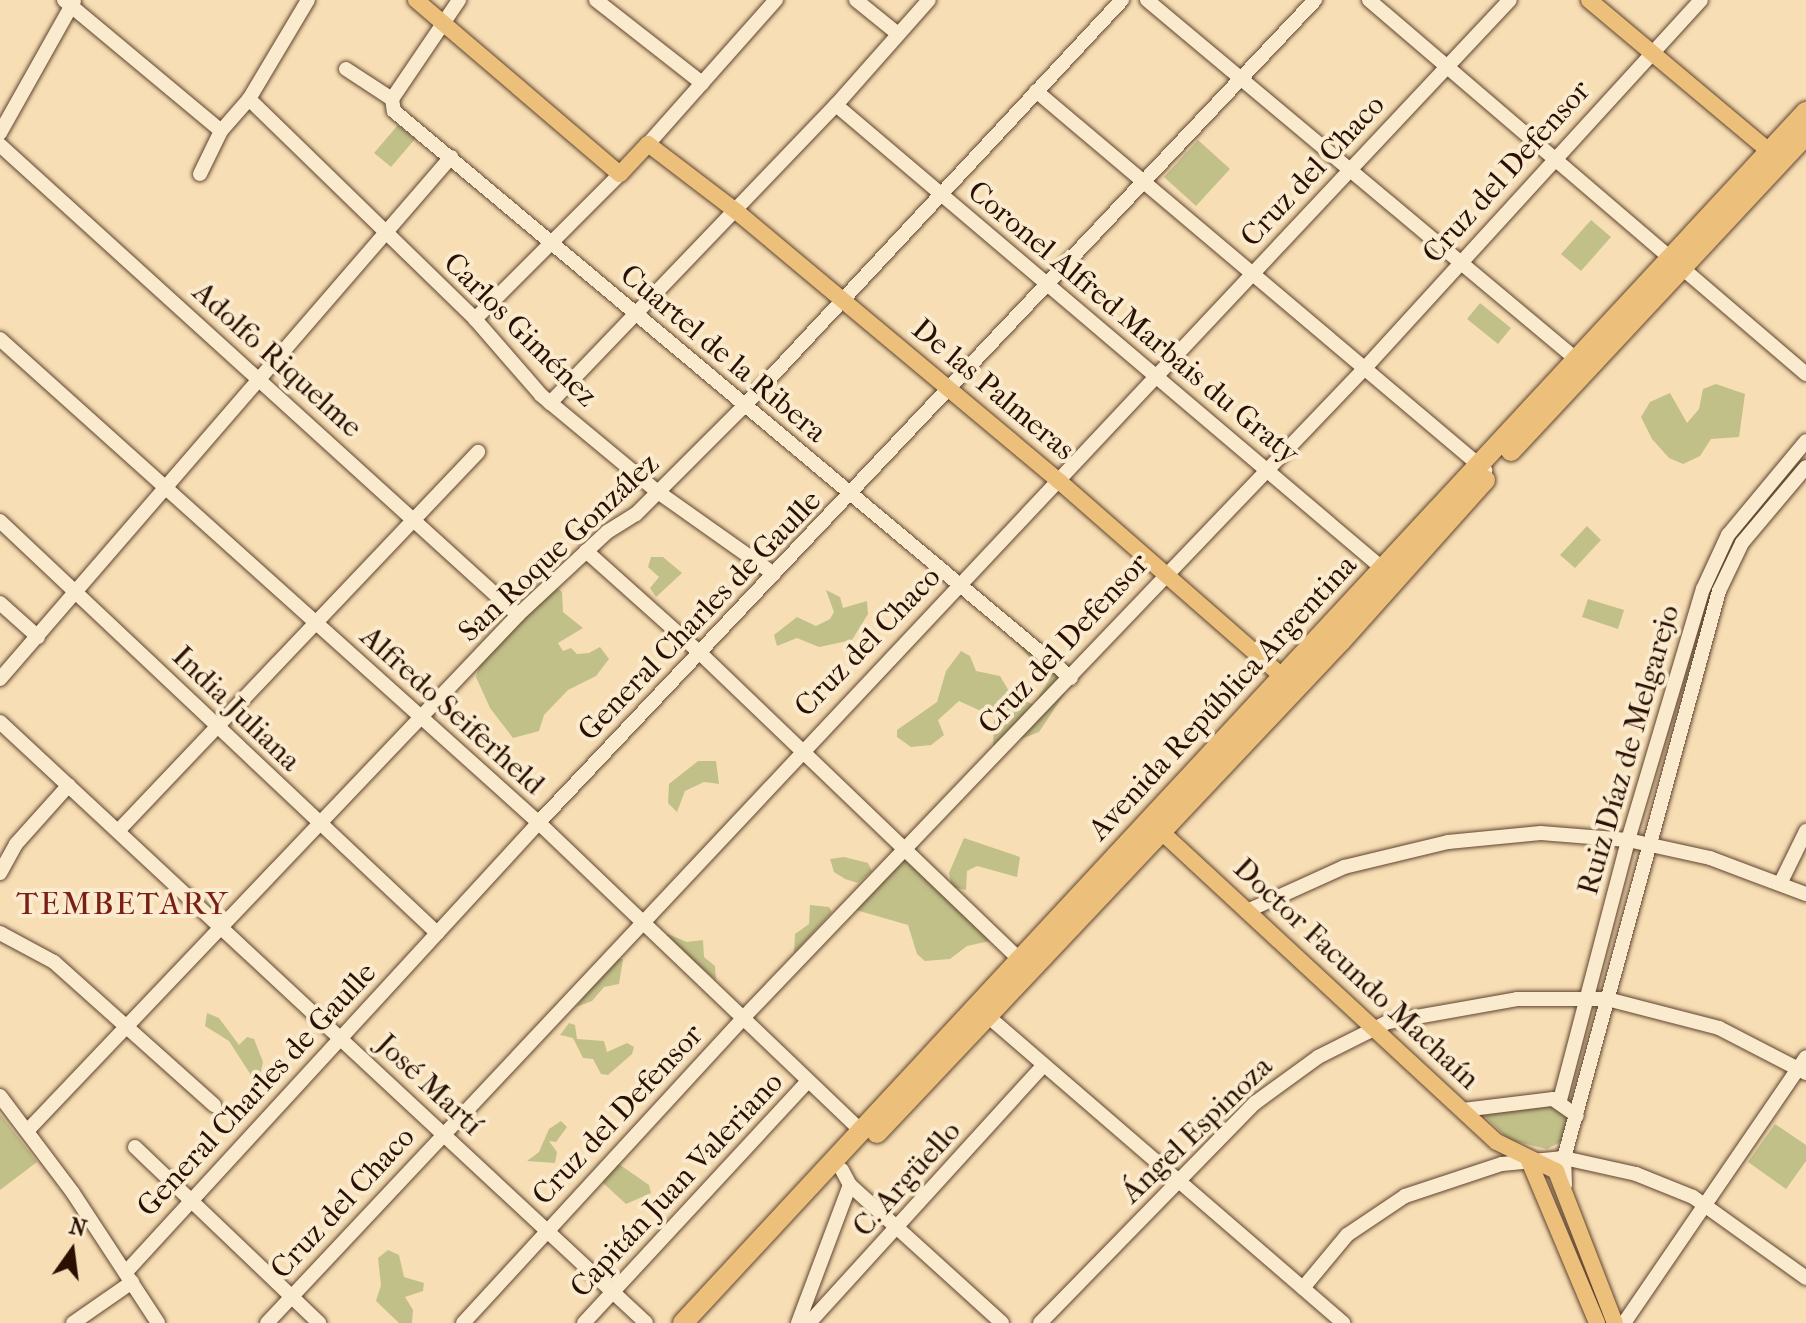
<!DOCTYPE html>
<html>
<head>
<meta charset="utf-8">
<style>
  body { margin:0 }
  #map { position:relative; width:1806px; height:1323px; overflow:hidden; background:#f8deb4; font-family:"IM FELL French Canon",serif }
  div>[style] { position:absolute }
  .green>* { inset:0; background:#c2c089 }
  .roads { filter:drop-shadow(0 0 2px #5e442f) drop-shadow(0 0 2px #5e442f) }
  .minor>* { height:14px; margin:-7px; padding:0 7px; transform-origin:7px; border-radius:7px; background:#faeace }
  .major>* { height:16px; margin:-8px; padding:0 8px; transform-origin:8px; border-radius:8px; background:#ecbf7a }
  .highway>* { height:20px; margin:-10px; padding:0 10px; transform-origin:10px; border-radius:10px; background:#ecbf7a }
  span { translate:-50% -50%; white-space:nowrap; text-align:center; line-height:1.15; -webkit-text-stroke:8px #faeace; paint-order:stroke }
  .street-label { font-size:30px; color:#2a1003 }
  .neighbourhood-label { font-size:32px; color:#7a1f14; letter-spacing:2px }
  .north { position:absolute; left:32px; top:1211px; width:80px; height:80px; -webkit-text-stroke:6px #faeace; paint-order:stroke; rotate:14deg; font-size:22px; font-weight:700; line-height:32px; text-align:center; color:#2a1003 }
  .north::after { content:''; display:block; margin:auto; width:28px; height:36px; background:#2a1003; clip-path:polygon(50% 0,100% 100%,50% 72%,0 100%) }
</style>
</head>
<body>
<div id="map">
  <div class="green">
    <div style="clip-path:polygon(398px 125px,415px 139px,391px 167px,374px 153px)"></div>
    <div style="clip-path:polygon(1198px 140px,1230px 169px,1196px 206px,1164px 177px)"></div>
    <div style="clip-path:polygon(1591px 220px,1611px 237px,1581px 271px,1561px 254px)"></div>
    <div style="clip-path:polygon(1480px 303px,1511px 328px,1498px 344px,1467px 319px)"></div>
    <div style="clip-path:polygon(1716px 384px,1745px 394px,1739px 437px,1711px 439px,1700px 456px,1683px 464px,1669px 458px,1652px 439px,1641px 417px,1650px 402px,1670px 393px,1687px 423px,1699px 409px,1703px 389px)"></div>
    <div style="clip-path:polygon(1587px 526px,1601px 540px,1575px 568px,1560px 555px)"></div>
    <div style="clip-path:polygon(651px 557px,663px 557px,682px 573px,656px 597px,650px 588px,659px 577px,648px 567px)"></div>
    <div style="clip-path:polygon(553px 584px,562px 592px,563px 612px,583px 628px,558px 643px,563px 651px,571px 648px,577px 654px,589px 653px,600px 647px,609px 659px,596px 676px,568px 690px,544px 715px,539px 731px,513px 738px,490px 708px,476px 677px,479px 666px)"></div>
    <div style="clip-path:polygon(826px 590px,840px 597px,843px 608px,867px 601px,868px 614px,852px 640px,819px 647px,797px 638px,777px 646px,774px 635px,797px 617px,816px 626px,830px 619px,834px 612px)"></div>
    <div style="clip-path:polygon(1588px 599px,1624px 610px,1618px 629px,1582px 617px)"></div>
    <div style="clip-path:polygon(1025px 629px,1057px 664px,1065px 693px,1039px 732px,993px 750px,994px 717px,959px 701px,938px 720px,944px 735px,931px 745px,911px 747px,897px 737px,897px 730px,937px 702px,946px 671px,961px 651px,970px 656px,976px 671px,1000px 676px,1010px 693px,1034px 705px,1049px 680px,1014px 640px,1014px 632px)"></div>
    <div style="clip-path:polygon(698px 761px,716px 761px,719px 784px,704px 782px,685px 791px,677px 812px,668px 803px,669px 784px)"></div>
    <div style="clip-path:polygon(964px 838px,1020px 857px,1017px 877px,977px 866px,967px 871px,966px 890px,952px 887px,949px 873px)"></div>
    <div style="clip-path:polygon(844px 857px,868px 863px,872px 871px,858px 883px,845px 879px,834px 872px,830px 859px)"></div>
    <div style="clip-path:polygon(900px 859px,912px 861px,991px 922px,990px 941px,967px 946px,950px 959px,925px 961px,917px 954px,908px 925px,856px 910px)"></div>
    <div style="clip-path:polygon(810px 905px,829px 907px,832px 912px,794px 953px,795px 934px,809px 924px)"></div>
    <div style="clip-path:polygon(668px 934px,687px 942px,703px 940px,704px 957px,715px 966px,716px 980px,665px 937px)"></div>
    <div style="clip-path:polygon(613px 959px,623px 959px,619px 984px,604px 987px,592px 1001px,576px 1007px)"></div>
    <div style="clip-path:polygon(207px 1013px,219px 1018px,239px 1045px,247px 1037px,254px 1039px,263px 1062px,258px 1086px,229px 1041px,205px 1026px)"></div>
    <div style="clip-path:polygon(569px 1023px,575px 1025px,577px 1039px,604px 1041px,607px 1052px,627px 1043px,634px 1047px,632px 1054px,608px 1075px,601px 1074px,593px 1059px,583px 1058px,573px 1038px,560px 1035px)"></div>
    <div style="clip-path:polygon(1554px 1104px,1569px 1114px,1566px 1139px,1547px 1149px,1509px 1140px,1484px 1115px)"></div>
    <div style="clip-path:polygon(0 1114px,37px 1162px,0 1190px)"></div>
    <div style="clip-path:polygon(561px 1121px,567px 1127px,556px 1142px,549px 1141px,557px 1152px,555px 1163px,527px 1161px,539px 1152px,549px 1129px)"></div>
    <div style="clip-path:polygon(1775px 1124px,1806px 1145px,1806px 1161px,1786px 1189px,1748px 1162px)"></div>
    <div style="clip-path:polygon(613px 1160px,649px 1185px,651px 1193px,626px 1204px,602px 1182px)"></div>
    <div style="clip-path:polygon(388px 1250px,399px 1255px,404px 1277px,424px 1283px,423px 1291px,405px 1297px,413px 1310px,412px 1323px,399px 1323px,376px 1301px,381px 1285px,378px 1258px)"></div>
  </div>
  <div class="roads">
    <div class="minor">
      <div style="left:64px;top:0;width:204px;rotate:39.8deg"></div>
      <div style="left:596px;top:0;width:135px;rotate:38.1deg"></div>
      <div style="left:856px;top:0;width:54px;rotate:39deg"></div>
      <div style="left:1147px;top:0;width:569px;rotate:39.93deg"></div>
      <div style="left:1369px;top:0;width:575px;rotate:40.56deg"></div>
      <div style="left:346px;top:69px;width:55px;rotate:33.1deg"></div>
      <div style="left:392px;top:99px;width:12px;rotate:81deg"></div>
      <div style="left:394px;top:111px;width:883px;rotate:39.95deg"></div>
      <div style="left:1036px;top:91px;width:588px;rotate:40.17deg"></div>
      <div style="left:249px;top:99px;width:315px;rotate:44.2deg"></div>
      <div style="left:475px;top:319px;width:101px;rotate:49deg"></div>
      <div style="left:541px;top:395px;width:152px;rotate:39.7deg"></div>
      <div style="left:658px;top:492px;width:142px;rotate:35.3deg"></div>
      <div style="left:392px;top:99px;width:120px;rotate:-55.9deg"></div>
      <div style="left:836px;top:105px;width:725px;rotate:40.3deg"></div>
      <div style="left:0;top:133px;width:151px;rotate:-60.7deg"></div>
      <div style="left:648px;top:144px;width:193px;rotate:-48.4deg"></div>
      <div style="left:0;top:145px;width:699px;rotate:42.22deg"></div>
      <div style="left:200px;top:174px;width:48px;rotate:-64deg"></div>
      <div style="left:221px;top:131px;width:43px;rotate:-48.8deg"></div>
      <div style="left:249px;top:99px;width:115px;rotate:-59.2deg"></div>
      <div style="left:475px;top:319px;width:205px;rotate:-45deg"></div>
      <div style="left:0;top:339px;width:724px;rotate:41.92deg"></div>
      <div style="left:539px;top:823px;width:446px;rotate:43.7deg"></div>
      <div style="left:550px;top:403px;width:413px;rotate:-46.2deg"></div>
      <div style="left:836px;top:105px;width:140px;rotate:-48.5deg"></div>
      <div style="left:0;top:521px;width:601px;rotate:43.31deg"></div>
      <div style="left:586px;top:551px;width:154px;rotate:41.8deg"></div>
      <div style="left:701px;top:654px;width:442px;rotate:43.8deg"></div>
      <div style="left:0;top:603px;width:51px;rotate:41.8deg"></div>
      <div style="left:0;top:679px;width:690px;rotate:-49.17deg"></div>
      <div style="left:0;top:722px;width:882px;rotate:42.93deg"></div>
      <div style="left:118px;top:831px;width:523px;rotate:-46.47deg"></div>
      <div style="left:0;top:873px;width:33px;rotate:-61deg"></div>
      <div style="left:16px;top:844px;width:79px;rotate:-48.1deg"></div>
      <div style="left:1781px;top:882px;width:57px;rotate:-63.9deg"></div>
      <div style="left:1247px;top:911px;width:107px;rotate:-24.4deg"></div>
      <div style="left:1344px;top:867px;width:107px;rotate:-13.5deg"></div>
      <div style="left:1448px;top:842px;width:93px;rotate:-5.5deg"></div>
      <div style="left:1541px;top:833px;width:87px;rotate:4.6deg"></div>
      <div style="left:1628px;top:840px;width:84px;rotate:12.4deg"></div>
      <div style="left:1710px;top:858px;width:103px;rotate:20.6deg"></div>
      <div style="left:0;top:933px;width:61px;rotate:28.2deg"></div>
      <div style="left:54px;top:962px;width:215px;rotate:41.8deg"></div>
      <div style="left:983px;top:1012px;width:476px;rotate:40.8deg"></div>
      <div style="left:0;top:1096px;width:121px;rotate:53deg"></div>
      <div style="left:73px;top:1193px;width:155px;rotate:56.8deg"></div>
      <div style="left:1560px;top:1100px;width:269px;rotate:-75.3deg"></div>
      <div style="left:1628px;top:840px;width:262px;rotate:-73.4deg"></div>
      <div style="left:1703px;top:589px;width:60px;rotate:-65.2deg"></div>
      <div style="left:1728px;top:535px;width:122px;rotate:-50.3deg"></div>
      <div style="left:1463px;top:1110px;width:91px;rotate:-7deg"></div>
      <div style="left:1553px;top:1099px;width:29px;rotate:35deg"></div>
      <div style="left:28px;top:1130px;width:711px;rotate:-46.42deg"></div>
      <div style="left:518px;top:615px;width:122px;rotate:-43deg"></div>
      <div style="left:607px;top:532px;width:34px;rotate:-32deg"></div>
      <div style="left:636px;top:514px;width:153px;rotate:-45deg"></div>
      <div style="left:744px;top:406px;width:555px;rotate:-47.05deg"></div>
      <div style="left:135px;top:1147px;width:255px;rotate:43.7deg"></div>
      <div style="left:842px;top:1170px;width:17px;rotate:62deg"></div>
      <div style="left:850px;top:1185px;width:205px;rotate:42.2deg"></div>
      <div style="left:1565px;top:1185px;width:27px;rotate:-92deg"></div>
      <div style="left:1564px;top:1158px;width:588px;rotate:-74.71deg"></div>
      <div style="left:1719px;top:591px;width:53px;rotate:-64.4deg"></div>
      <div style="left:1742px;top:543px;width:99px;rotate:-49.9deg"></div>
      <div style="left:126px;top:1272px;width:614px;rotate:-47.44deg"></div>
      <div style="left:541px;top:820px;width:1128px;rotate:-46.65deg"></div>
      <div style="left:1303px;top:1288px;width:69px;rotate:-50.3deg"></div>
      <div style="left:1347px;top:1235px;width:70px;rotate:-33.9deg"></div>
      <div style="left:1405px;top:1196px;width:102px;rotate:-18.3deg"></div>
      <div style="left:1502px;top:1164px;width:62px;rotate:-5.5deg"></div>
      <div style="left:1564px;top:1158px;width:74px;rotate:12.5deg"></div>
      <div style="left:1636px;top:1174px;width:61px;rotate:22deg"></div>
      <div style="left:1693px;top:1197px;width:139px;rotate:35.6deg"></div>
      <div style="left:73px;top:1323px;width:72px;rotate:-34.8deg"></div>
      <div style="left:267px;top:1323px;width:1815px;rotate:-46.79deg"></div>
      <div style="left:463px;top:1323px;width:418px;rotate:-47.4deg"></div>
      <div style="left:746px;top:1015px;width:895px;rotate:-46.27deg"></div>
      <div style="left:1365px;top:368px;width:498px;rotate:-47.6deg"></div>
      <div style="left:584px;top:1323px;width:328px;rotate:-47.2deg"></div>
      <div style="left:798px;top:1323px;width:147px;rotate:-69.4deg"></div>
      <div style="left:809px;top:1323px;width:346px;rotate:-47.7deg"></div>
      <div style="left:1040px;top:1323px;width:308px;rotate:-45.7deg"></div>
      <div style="left:1255px;top:1103px;width:78px;rotate:-36.1deg"></div>
      <div style="left:1318px;top:1057px;width:78px;rotate:-26.6deg"></div>
      <div style="left:1388px;top:1022px;width:131px;rotate:-10.1deg"></div>
      <div style="left:1517px;top:999px;width:90px"></div>
      <div style="left:1607px;top:999px;width:116px;rotate:14.5deg"></div>
      <div style="left:1719px;top:1028px;width:98px;rotate:27.3deg"></div>
      <div style="left:1624px;top:1323px;width:322px;rotate:-55.6deg"></div>
    </div>
    <div class="major">
      <div style="left:416px;top:0;width:268px;rotate:40.5deg"></div>
      <div style="left:620px;top:174px;width:41px;rotate:-47deg"></div>
      <div style="left:648px;top:144px;width:111px;rotate:37.3deg"></div>
      <div style="left:736px;top:211px;width:421px;rotate:39.9deg"></div>
      <div style="left:1059px;top:481px;width:308px;rotate:41.2deg"></div>
      <div style="left:1589px;top:0;width:246px;rotate:40deg"></div>
      <div style="left:1153px;top:824px;width:468px;rotate:42.8deg"></div>
      <div style="left:1497px;top:1142px;width:66px;rotate:26.2deg"></div>
      <div style="left:1556px;top:1171px;width:163px;rotate:68.8deg"></div>
      <div style="left:1529px;top:1161px;width:176px;rotate:67.2deg"></div>
    </div>
    <div class="highway">
      <div style="left:1511px;top:451px;width:432px;rotate:-47deg"></div>
      <div style="left:877px;top:1133px;width:676px;rotate:-46.68deg"></div>
      <div style="left:1341px;top:641px;width:216px;rotate:-48.2deg"></div>
      <div style="left:683px;top:1323px;width:1652px;rotate:-47.16deg"></div>
    </div>
  </div>
  <div class="street-label">
    <span style="left:1313px;top:171px;rotate:-47deg">Cruz del Chaco</span>
    <span style="left:1507px;top:172px;rotate:-48deg">Cruz del Defensor</span>
    <span style="left:1133px;top:323px;rotate:40deg">Coronel Alfred Marbais du Graty</span>
    <span style="left:520px;top:330px;rotate:45deg">Carlos Giménez</span>
    <span style="left:723px;top:354px;rotate:40deg">Cuartel de la Ribera</span>
    <span style="left:277px;top:360px;rotate:42deg">Adolfo Riquelme</span>
    <span style="left:993px;top:390px;rotate:40deg">De las Palmeras</span>
    <span style="left:559px;top:548px;rotate:-43deg">San Roque González</span>
    <span style="left:700px;top:616px;rotate:-46deg">General Charles de Gaulle</span>
    <span style="left:868px;top:642px;rotate:-46deg">Cruz del Chaco</span>
    <span style="left:1064px;top:644px;rotate:-47deg">Cruz del Defensor</span>
    <span style="left:1223px;top:698px;rotate:-47deg">Avenida República Argentina</span>
    <span style="left:236px;top:709px;rotate:44deg">India Juliana</span>
    <span style="left:452px;top:711px;rotate:42deg">Alfredo Seiferheld</span>
    <span style="left:1629px;top:750px;rotate:-74deg">Ruiz Díaz de Melgarejo</span>
    <span style="left:1356px;top:974px;rotate:43deg">Doctor Facundo Machaín</span>
    <span style="left:429px;top:1085px;rotate:43deg">José Martí</span>
    <span style="left:257px;top:1090px;rotate:-47deg">General Charles de Gaulle</span>
    <span style="left:618px;top:1115px;rotate:-47deg">Cruz del Defensor</span>
    <span style="left:1197px;top:1130px;rotate:-44deg">Ángel Espinoza</span>
    <span style="left:907px;top:1179px;rotate:-48deg">C. Argüello</span>
    <span style="left:677px;top:1185px;rotate:-47deg">Capitán Juan Valeriano</span>
    <span style="left:343px;top:1203px;rotate:-47deg">Cruz del Chaco</span>
  </div>
  <div class="neighbourhood-label">
    <span style="left:123px;top:904px">TEMBETARY</span>
  </div>
  <div class="north">N</div>
</div>
</body>
</html>
